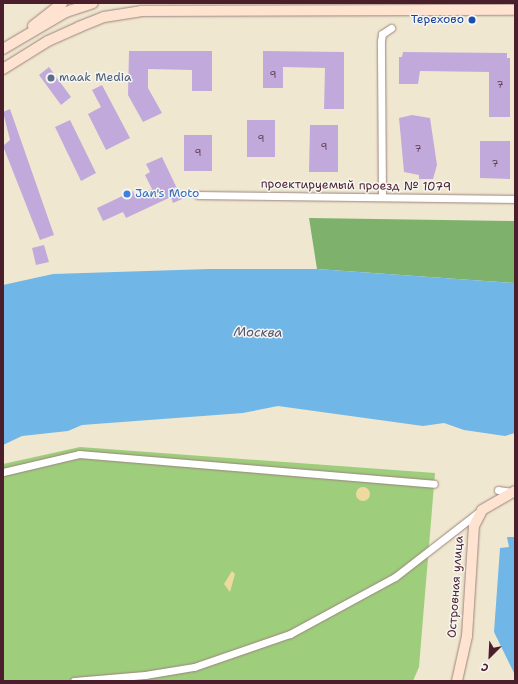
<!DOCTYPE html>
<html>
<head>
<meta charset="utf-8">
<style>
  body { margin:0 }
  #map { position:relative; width:518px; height:684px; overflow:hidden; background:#f0e7d0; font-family:"Shantell Sans",sans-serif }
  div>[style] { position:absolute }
  .green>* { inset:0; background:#9ece7c }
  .forest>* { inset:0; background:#7eb16c }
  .sand>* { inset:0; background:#eeda9e }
  .round { border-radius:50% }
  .water>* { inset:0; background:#70b7e7 }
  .building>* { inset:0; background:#c1aadb }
  .roads { filter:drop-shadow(0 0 1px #9d837e) drop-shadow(0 0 1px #9d837e) }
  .street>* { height:7px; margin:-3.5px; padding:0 3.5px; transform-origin:3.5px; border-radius:3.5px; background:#fff }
  .secondary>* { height:10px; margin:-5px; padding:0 5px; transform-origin:5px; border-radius:5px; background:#fee3d1 }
  .dots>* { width:11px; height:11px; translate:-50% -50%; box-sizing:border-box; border:2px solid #f6f6f2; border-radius:50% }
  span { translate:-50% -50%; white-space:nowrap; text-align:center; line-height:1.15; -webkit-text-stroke:3px #f6f6f2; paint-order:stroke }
  .number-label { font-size:10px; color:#684257 }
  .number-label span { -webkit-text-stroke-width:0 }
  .transit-label { font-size:12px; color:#164399 }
  .right { translate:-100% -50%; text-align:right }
  .service-label { font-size:12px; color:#4e5e75 }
  .left { translate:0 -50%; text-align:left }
  .street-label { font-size:12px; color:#4a1f2b }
  .shop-label { font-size:12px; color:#366cbe }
  .water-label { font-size:13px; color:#57546d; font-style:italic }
  .frame { position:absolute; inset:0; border:4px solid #4a1f2b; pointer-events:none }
  .north { position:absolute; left:470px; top:636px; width:40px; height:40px; -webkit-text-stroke:3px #f6f6f2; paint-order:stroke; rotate:204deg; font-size:11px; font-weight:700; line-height:16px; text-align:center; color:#4a1f2b }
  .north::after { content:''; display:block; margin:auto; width:14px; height:18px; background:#4a1f2b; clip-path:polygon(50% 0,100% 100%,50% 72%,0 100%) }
</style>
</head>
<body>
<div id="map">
  <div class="green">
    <div style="clip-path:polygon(80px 447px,435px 473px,419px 667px,413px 681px,3px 681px,3px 464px)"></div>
  </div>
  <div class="forest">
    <div style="clip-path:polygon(309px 218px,515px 221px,515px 283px,317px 269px)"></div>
  </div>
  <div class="sand">
    <div class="round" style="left:356px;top:487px;width:14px;height:14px"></div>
    <div style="clip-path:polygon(232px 571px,235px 574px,230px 592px,224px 584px)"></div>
  </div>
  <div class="water">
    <div style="clip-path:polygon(209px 269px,317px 269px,515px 283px,515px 433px,505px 436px,464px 430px,444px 423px,423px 426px,278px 406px,243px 413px,82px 425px,68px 431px,22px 436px,3px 445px,3px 285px,53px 274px)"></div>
    <div style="clip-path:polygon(507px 537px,515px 537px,515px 675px,494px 632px,500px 548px,509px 547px)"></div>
  </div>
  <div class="building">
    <div style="clip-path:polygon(129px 51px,212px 51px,212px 91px,192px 91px,192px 70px,148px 69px,148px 88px,162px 113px,143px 122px,128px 95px)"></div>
    <div style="clip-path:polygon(263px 51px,344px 52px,344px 109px,324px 109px,325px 68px,283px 67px,283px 88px,263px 88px)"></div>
    <div style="clip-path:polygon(403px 52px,507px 53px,507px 58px,510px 58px,510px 117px,489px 117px,489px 72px,420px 71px,418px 84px,399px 84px,399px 57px,402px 57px)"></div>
    <div style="clip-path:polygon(49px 67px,71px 97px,61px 105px,39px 75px)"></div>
    <div style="clip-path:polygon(102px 85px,130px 138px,106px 150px,88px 114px,101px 107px,92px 90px)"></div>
    <div style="clip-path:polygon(10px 109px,54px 235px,40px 240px,3px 146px,10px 140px,3px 112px)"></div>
    <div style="clip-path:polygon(412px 115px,430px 118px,437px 165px,433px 179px,419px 179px,419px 175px,404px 172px,399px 118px)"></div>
    <div style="clip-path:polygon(70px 120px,96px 173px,81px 181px,55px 127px)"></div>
    <div style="clip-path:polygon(247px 120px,275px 120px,275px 157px,247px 157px)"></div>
    <div style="clip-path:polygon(310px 125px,338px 125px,338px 172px,309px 172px)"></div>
    <div style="clip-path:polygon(184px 135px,212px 135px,212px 171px,184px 171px)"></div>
    <div style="clip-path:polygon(480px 141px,510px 141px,510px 179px,480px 178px)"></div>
    <div style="clip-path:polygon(162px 157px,182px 199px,173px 203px,171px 197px,126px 218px,123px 212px,103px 221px,97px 208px,133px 191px,135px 196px,152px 189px,145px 175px,150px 172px,146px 164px)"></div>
    <div style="clip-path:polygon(44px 245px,49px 262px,36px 265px,32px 248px)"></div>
  </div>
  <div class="roads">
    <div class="street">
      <div style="left:198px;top:195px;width:317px;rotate:0.7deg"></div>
      <div style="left:382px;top:197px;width:156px;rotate:-90.4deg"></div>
      <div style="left:381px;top:41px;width:7px;rotate:-82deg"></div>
      <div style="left:382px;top:34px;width:11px;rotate:-34deg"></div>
      <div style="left:3px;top:472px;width:78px;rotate:-13.3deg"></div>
      <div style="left:79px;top:454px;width:356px;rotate:4.8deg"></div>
      <div style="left:498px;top:490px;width:14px;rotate:8deg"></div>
      <div style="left:74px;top:681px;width:71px;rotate:-4.8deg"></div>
      <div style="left:145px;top:675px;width:50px;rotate:-9.3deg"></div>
      <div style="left:194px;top:667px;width:102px;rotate:-19deg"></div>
      <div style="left:290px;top:634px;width:119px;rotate:-28.5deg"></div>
      <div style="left:395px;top:577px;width:108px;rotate:-37.8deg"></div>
    </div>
    <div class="secondary">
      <div style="left:33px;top:26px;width:37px;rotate:-38deg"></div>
      <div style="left:3px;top:49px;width:73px;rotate:-30.4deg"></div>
      <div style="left:66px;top:12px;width:28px;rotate:-18deg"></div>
      <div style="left:3px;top:69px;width:53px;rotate:-31.9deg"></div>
      <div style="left:48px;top:41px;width:34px;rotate:-24deg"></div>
      <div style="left:79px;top:27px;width:27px;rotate:-22deg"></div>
      <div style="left:104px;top:17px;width:37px;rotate:-9deg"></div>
      <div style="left:141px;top:11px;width:374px;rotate:-0.2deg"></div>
      <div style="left:457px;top:681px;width:46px;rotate:-77.5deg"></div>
      <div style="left:467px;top:636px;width:110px;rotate:-86.4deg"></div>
      <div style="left:474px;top:526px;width:18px;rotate:-63deg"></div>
      <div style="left:482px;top:510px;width:38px;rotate:-30deg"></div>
    </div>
  </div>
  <div class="dots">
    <div style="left:472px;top:20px;background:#1a4fb4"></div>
    <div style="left:51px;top:78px;background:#5c6f8a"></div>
    <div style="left:127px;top:194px;background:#3f7fe0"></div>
  </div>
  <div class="number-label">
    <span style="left:273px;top:75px">9</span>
    <span style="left:500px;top:85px">7</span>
    <span style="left:261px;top:139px">9</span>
    <span style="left:324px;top:147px">9</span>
    <span style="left:418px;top:149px">7</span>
    <span style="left:198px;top:153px">9</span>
    <span style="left:495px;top:164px">7</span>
  </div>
  <div class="transit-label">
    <span class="right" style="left:464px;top:20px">Терехово</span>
  </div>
  <div class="service-label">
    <span class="left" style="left:59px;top:78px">maak Media</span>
  </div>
  <div class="street-label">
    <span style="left:356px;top:186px;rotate:1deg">проектируемый проезд № 1079</span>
    <span style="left:456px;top:587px;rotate:-86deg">Островная улица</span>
  </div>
  <div class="shop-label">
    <span class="left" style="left:135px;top:194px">Jan's Moto</span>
  </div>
  <div class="water-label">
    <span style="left:258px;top:333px;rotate:1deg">Москва</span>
  </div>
  <div class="frame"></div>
  <div class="north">С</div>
</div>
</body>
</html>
